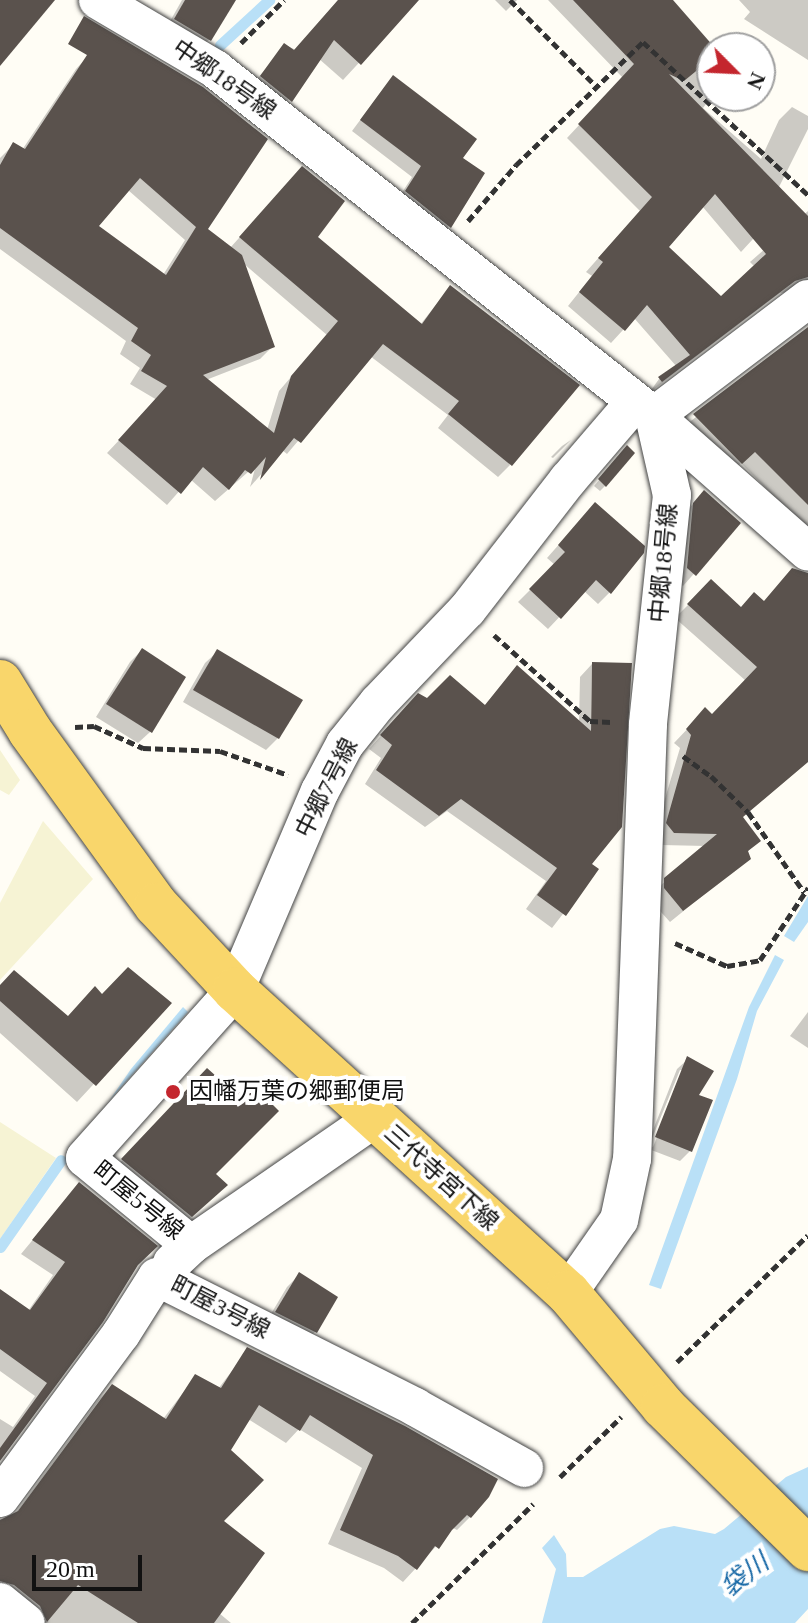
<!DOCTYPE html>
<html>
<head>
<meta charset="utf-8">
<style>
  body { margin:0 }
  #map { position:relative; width:808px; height:1623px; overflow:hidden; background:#fffdf5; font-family:"Times New Roman","Noto Sans JP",serif }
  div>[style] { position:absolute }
  .farmland>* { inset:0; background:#f6f3d4 }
  .water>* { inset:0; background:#b9e0f7 }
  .shadow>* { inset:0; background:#0003 }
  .stream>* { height:11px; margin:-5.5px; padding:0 5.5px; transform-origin:5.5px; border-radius:5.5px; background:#b9e0f7 }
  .building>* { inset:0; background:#5a524d }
  .path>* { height:5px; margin-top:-2.5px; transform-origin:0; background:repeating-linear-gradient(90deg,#333 0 8px,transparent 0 12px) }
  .roads { filter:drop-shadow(0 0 2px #444) drop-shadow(0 0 2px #444) }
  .minor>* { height:38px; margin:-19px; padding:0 19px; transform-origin:19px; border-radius:19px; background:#fff }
  .major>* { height:44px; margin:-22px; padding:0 22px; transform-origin:22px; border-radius:22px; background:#f9d66b }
  .dots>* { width:22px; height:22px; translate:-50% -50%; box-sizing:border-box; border:4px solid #fff; border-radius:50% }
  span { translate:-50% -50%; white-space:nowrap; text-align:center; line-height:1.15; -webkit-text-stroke:8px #fff; paint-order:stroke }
  .street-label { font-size:24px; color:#111 }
  .poi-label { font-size:24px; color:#111 }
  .left { translate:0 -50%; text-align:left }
  .water-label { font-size:26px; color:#1768a6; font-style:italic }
  .north { position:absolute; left:696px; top:32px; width:80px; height:80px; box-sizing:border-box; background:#fff; border:2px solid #a0a0a0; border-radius:50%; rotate:114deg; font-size:22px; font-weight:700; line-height:32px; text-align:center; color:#111 }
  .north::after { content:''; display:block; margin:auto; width:28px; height:36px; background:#c4262e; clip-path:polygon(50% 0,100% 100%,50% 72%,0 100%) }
  .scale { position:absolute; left:32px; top:1555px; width:110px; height:36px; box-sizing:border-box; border:4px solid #111; border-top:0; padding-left:10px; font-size:24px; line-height:28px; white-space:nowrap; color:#111; -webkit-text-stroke:6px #fff; paint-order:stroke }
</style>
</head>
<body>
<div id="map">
  <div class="farmland">
    <div style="clip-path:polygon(0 750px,20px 780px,9px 795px,0 790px)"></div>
    <div style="clip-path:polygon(43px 821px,93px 879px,0 980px,0 903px)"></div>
    <div style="clip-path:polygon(0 1122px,56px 1158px,0 1239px)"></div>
  </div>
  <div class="water">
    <div style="clip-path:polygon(808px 896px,808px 922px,794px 942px,784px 936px)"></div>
    <div style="clip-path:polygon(775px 955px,784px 960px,757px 1011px,737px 1079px,661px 1289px,649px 1285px,749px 1007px)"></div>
    <div style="clip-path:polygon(183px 1007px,188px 1012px,109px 1101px,131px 1069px)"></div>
    <div style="clip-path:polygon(808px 1467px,808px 1609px,795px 1623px,542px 1623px,556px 1569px,542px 1548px,554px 1535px,566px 1554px,567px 1577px,583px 1577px,660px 1529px,674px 1526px,715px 1534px,724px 1529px,786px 1477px)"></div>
  </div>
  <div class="shadow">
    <div style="clip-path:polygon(182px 0,216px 0,209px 40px,197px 51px,164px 32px)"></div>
    <div style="clip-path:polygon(338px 0,417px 0,343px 80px,301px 43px)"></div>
    <div style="clip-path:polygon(495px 0,517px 0,506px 11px)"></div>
    <div style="clip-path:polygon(548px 0,670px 0,713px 48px,712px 96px,703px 108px,761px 159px,779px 120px,792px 107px,808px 116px,808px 129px,753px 239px,741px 252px,702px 206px,666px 247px,721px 299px,755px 267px,750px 262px,808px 211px,808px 295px,802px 291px,780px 293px,649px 393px,659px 379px,677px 367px,634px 318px,611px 343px,568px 306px,592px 276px,586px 272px,640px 211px,567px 138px,623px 78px)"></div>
    <div style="clip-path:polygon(739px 0,808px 0,808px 60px,744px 19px,750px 12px)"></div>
    <div style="clip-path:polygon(285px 45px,318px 60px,279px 112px,249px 89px)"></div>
    <div style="clip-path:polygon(evenodd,88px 56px,206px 230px,230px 248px,290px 181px,315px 237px,420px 325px,450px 287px,510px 465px,498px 477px,438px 428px,448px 415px,370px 356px,287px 454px,282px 450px,250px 487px,256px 465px,215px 501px,190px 479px,167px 505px,107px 453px,157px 400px,130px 384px,140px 368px,120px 354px,126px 341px,0 249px,0 158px,13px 145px,22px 150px,76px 69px,88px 56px,128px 190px,185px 240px,163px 275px,97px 226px,128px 190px,88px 56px,243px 263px,327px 335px,279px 391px,267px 430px,206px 380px,260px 359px,272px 347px,243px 263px)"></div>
    <div style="clip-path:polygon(384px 88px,460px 159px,449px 226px,440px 236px,396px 202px,412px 177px,352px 131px)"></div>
    <div style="clip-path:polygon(808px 329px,808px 531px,741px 463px,728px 476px,682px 428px)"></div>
    <div style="clip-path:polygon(571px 440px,553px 458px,551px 457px,562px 446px)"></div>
    <div style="clip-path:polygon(621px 454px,605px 486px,600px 491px,594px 486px)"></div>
    <div style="clip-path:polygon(693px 504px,739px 523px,683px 586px,676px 580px,682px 516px)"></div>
    <div style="clip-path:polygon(584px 516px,610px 592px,598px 604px,584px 591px,548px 629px,518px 602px,555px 565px,547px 558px)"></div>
    <div style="clip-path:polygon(808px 575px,808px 762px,741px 818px,759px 840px,746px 853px,749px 858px,670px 922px,652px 902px,652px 893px,706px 846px,661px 845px,654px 836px,680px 748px,674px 743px,693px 723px,712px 717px,746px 681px,675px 618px,711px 582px,740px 609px,763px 603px)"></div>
    <div style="clip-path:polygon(142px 650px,150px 732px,138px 743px,96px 717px,130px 662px)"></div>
    <div style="clip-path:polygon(217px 652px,278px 738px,266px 750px,183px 702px,205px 663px)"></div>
    <div style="clip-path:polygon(592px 664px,589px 864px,597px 870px,552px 928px,526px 909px,546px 881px,447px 811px,425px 827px,365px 784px,381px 758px,369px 749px,406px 708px,427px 701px,484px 706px,517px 667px,579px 723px,580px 677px)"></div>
    <div style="clip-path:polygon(0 987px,67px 1018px,102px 996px,169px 1003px,77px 1102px,0 1033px)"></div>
    <div style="clip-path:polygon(808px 1012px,808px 1048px,790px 1036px)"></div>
    <div style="clip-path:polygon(evenodd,688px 1059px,696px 1096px,691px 1150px,680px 1161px,646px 1148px,677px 1069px,688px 1059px,680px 1070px,684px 1070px,653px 1147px,649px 1146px,680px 1070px)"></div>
    <div style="clip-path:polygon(207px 1071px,215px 1196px,180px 1227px,112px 1171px)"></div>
    <div style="clip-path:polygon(79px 1184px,137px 1264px,0 1458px,0 1419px,13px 1427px,35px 1396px,0 1371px,0 1300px,28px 1311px,53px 1275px,21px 1254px)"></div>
    <div style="clip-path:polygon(299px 1275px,315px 1332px,303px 1343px,265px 1324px,287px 1287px)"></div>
    <div style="clip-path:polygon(248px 1350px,495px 1480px,470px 1517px,457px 1530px,453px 1528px,403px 1582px,384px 1568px,328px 1544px,362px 1468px,299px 1429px,286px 1443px,248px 1419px,228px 1451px,221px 1522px,219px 1613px,231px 1623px,29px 1623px,0 1600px,0 1519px,11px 1519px,99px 1399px,112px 1386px,163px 1419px,195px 1377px,218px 1389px)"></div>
  </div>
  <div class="stream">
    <div style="left:220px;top:45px;width:67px;rotate:-42.6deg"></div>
    <div style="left:0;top:1247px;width:106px;rotate:-55deg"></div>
  </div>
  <div class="building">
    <div style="clip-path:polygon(0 0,55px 0,0 66px)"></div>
    <div style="clip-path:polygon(185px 0,236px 0,211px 41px,174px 19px)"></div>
    <div style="clip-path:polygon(338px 0,419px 0,361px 65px,334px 40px,292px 102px,260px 76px,284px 43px,294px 50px)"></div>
    <div style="clip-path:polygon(evenodd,573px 0,673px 0,715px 48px,712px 48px,712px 58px,684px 81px,669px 74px,808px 216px,808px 277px,795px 281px,662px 382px,658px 377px,690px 355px,647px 305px,625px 331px,579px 292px,603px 262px,598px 258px,652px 197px,578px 124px,634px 64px,573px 0,715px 194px,766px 254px,721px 296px,669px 247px,715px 194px)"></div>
    <div style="clip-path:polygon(evenodd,84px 16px,203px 87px,268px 139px,208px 229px,242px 255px,275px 347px,203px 375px,274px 433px,291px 376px,338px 321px,239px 237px,302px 166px,345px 201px,318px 237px,422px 324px,450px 285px,580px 385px,512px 466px,448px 414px,459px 401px,383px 344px,301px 443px,294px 438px,260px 480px,266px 457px,251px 474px,245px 470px,229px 490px,203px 467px,181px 494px,118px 440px,167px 386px,141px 371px,151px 355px,131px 341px,138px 328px,0 228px,0 165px,13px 142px,25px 149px,87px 55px,68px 44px,84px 16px,140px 178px,196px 227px,166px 275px,99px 226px,140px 178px)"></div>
    <div style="clip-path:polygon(393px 75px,477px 139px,463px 158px,485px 173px,451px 228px,405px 191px,421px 166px,360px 120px)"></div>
    <div style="clip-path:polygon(808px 327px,808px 505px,755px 452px,742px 464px,693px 414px)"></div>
    <div style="clip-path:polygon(627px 445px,635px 453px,606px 487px,598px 479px)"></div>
    <div style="clip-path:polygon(704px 490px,741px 523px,696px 576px,687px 568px,693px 503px)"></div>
    <div style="clip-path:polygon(595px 502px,645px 546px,644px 553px,611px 594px,596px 580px,561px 619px,529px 589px,565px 552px,558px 545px)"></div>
    <div style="clip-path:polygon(792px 568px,808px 573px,808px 762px,743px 817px,761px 841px,748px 851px,751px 859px,683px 911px,664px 888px,664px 878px,717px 834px,674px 833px,666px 823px,691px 735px,686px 729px,705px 707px,712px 714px,757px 667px,687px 604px,711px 579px,741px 607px,754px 592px,764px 601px)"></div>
    <div style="clip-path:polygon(142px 648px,186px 677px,152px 733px,106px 704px)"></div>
    <div style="clip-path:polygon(217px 649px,303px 700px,279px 739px,193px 690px)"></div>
    <div style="clip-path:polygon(592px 662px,632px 663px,622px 827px,592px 864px,599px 869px,566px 916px,537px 895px,557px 868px,461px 799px,439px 816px,376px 770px,392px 745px,380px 735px,418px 693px,427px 698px,450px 675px,485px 705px,517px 665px,591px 731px)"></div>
    <div style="clip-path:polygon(128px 967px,172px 1003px,96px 1086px,0 1001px,0 985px,14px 970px,68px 1016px,95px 986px,102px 994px)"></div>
    <div style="clip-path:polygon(687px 1056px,714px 1071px,699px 1095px,713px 1100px,692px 1152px,655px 1137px)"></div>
    <div style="clip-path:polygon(207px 1068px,236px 1094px,251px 1083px,279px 1111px,216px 1174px,228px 1185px,192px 1217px,121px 1159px)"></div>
    <div style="clip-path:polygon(79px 1182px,158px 1246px,138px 1265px,103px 1322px,0 1461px,0 1448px,47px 1383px,0 1349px,0 1289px,30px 1310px,65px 1262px,32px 1240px)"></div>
    <div style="clip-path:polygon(299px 1272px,338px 1297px,317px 1333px,275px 1312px)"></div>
    <div style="clip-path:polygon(247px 1347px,405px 1426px,498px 1479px,489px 1497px,471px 1518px,467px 1515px,452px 1530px,439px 1549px,435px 1546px,417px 1570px,398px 1556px,340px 1530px,373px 1455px,310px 1415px,300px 1431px,259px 1405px,231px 1450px,264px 1480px,224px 1521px,265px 1553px,214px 1623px,138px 1623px,78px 1585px,47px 1622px,40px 1606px,14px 1585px,0 1581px,0 1520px,18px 1511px,112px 1384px,166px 1419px,195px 1374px,221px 1388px)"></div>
  </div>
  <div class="path">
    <div style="left:510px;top:0;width:122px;rotate:45deg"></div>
    <div style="left:241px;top:43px;width:61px;rotate:-45deg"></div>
    <div style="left:468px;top:221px;width:74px;rotate:-49.4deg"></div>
    <div style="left:516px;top:165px;width:177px;rotate:-44.1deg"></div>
    <div style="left:643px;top:42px;width:225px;rotate:42.8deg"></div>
    <div style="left:494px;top:635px;width:129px;rotate:41.9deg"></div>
    <div style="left:590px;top:721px;width:21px;rotate:3deg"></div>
    <div style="left:75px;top:727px;width:19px;rotate:-3deg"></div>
    <div style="left:94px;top:726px;width:54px;rotate:24.2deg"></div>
    <div style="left:143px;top:748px;width:77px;rotate:2.2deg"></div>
    <div style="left:220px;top:751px;width:72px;rotate:19.4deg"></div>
    <div style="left:683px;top:756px;width:34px;rotate:36deg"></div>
    <div style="left:711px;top:776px;width:52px;rotate:44.2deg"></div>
    <div style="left:748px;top:812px;width:98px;rotate:55deg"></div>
    <div style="left:675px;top:943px;width:57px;rotate:23.9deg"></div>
    <div style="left:727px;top:966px;width:34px;rotate:-10deg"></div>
    <div style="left:760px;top:960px;width:87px;rotate:-56.3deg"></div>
    <div style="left:677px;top:1362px;width:182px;rotate:-44.1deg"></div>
    <div style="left:560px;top:1477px;width:86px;rotate:-44.5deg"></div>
    <div style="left:412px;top:1623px;width:170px;rotate:-44.5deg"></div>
  </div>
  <div class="roads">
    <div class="minor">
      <div style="left:98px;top:0;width:136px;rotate:30.5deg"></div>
      <div style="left:215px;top:69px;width:560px;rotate:38.32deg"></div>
      <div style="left:654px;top:416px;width:81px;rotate:77.2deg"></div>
      <div style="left:672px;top:495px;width:231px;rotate:96deg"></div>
      <div style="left:648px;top:725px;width:434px;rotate:92.1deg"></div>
      <div style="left:632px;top:1159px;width:62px;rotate:102deg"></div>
      <div style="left:619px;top:1220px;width:89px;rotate:124.9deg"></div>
      <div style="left:808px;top:299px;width:193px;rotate:142.8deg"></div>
      <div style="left:654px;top:416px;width:205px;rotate:41.4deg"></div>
      <div style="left:191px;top:1245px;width:137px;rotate:-140.6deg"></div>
      <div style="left:85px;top:1158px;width:225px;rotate:-48.2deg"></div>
      <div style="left:235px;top:990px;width:216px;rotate:-66.9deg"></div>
      <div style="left:320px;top:791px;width:53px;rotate:-62deg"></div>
      <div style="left:345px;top:744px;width:53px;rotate:-51.2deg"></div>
      <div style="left:378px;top:703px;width:129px;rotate:-46.3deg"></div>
      <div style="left:467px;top:610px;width:165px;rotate:-52.2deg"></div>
      <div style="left:568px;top:480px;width:101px;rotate:-49.4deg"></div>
      <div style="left:172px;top:1263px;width:26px;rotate:-43deg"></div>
      <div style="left:191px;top:1245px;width:224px;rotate:-34.6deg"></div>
      <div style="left:0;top:1498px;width:204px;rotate:-53.6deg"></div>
      <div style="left:121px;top:1334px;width:67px;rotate:-57.7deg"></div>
      <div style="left:157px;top:1277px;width:289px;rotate:26.7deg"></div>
      <div style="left:415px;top:1407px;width:125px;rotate:29.2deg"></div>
      <div style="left:0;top:1602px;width:33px;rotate:39deg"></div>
    </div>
    <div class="major">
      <div style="left:0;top:682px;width:57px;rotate:58.5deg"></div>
      <div style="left:30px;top:731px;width:215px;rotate:54.1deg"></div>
      <div style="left:156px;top:905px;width:116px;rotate:47.1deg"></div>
      <div style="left:235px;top:990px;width:450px;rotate:42.3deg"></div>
      <div style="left:568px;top:1293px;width:148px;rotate:49.9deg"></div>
      <div style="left:663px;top:1406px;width:204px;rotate:44.6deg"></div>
    </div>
  </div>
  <div class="dots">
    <div style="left:173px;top:1092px;background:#c4262e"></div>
  </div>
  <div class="street-label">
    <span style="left:224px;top:80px;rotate:35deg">中郷18号線</span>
    <span style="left:664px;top:563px;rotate:-85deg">中郷18号線</span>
    <span style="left:327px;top:788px;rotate:-63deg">中郷7号線</span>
    <span style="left:441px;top:1178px;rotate:42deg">三代寺宮下線</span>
    <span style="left:138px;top:1201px;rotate:39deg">町屋5号線</span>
    <span style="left:220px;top:1308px;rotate:27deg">町屋3号線</span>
  </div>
  <div class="poi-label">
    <span class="left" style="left:189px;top:1092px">因幡万葉の郷郵便局</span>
  </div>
  <div class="water-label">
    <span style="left:745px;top:1575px;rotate:-37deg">袋川</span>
  </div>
  <div class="north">N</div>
  <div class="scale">20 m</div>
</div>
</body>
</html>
